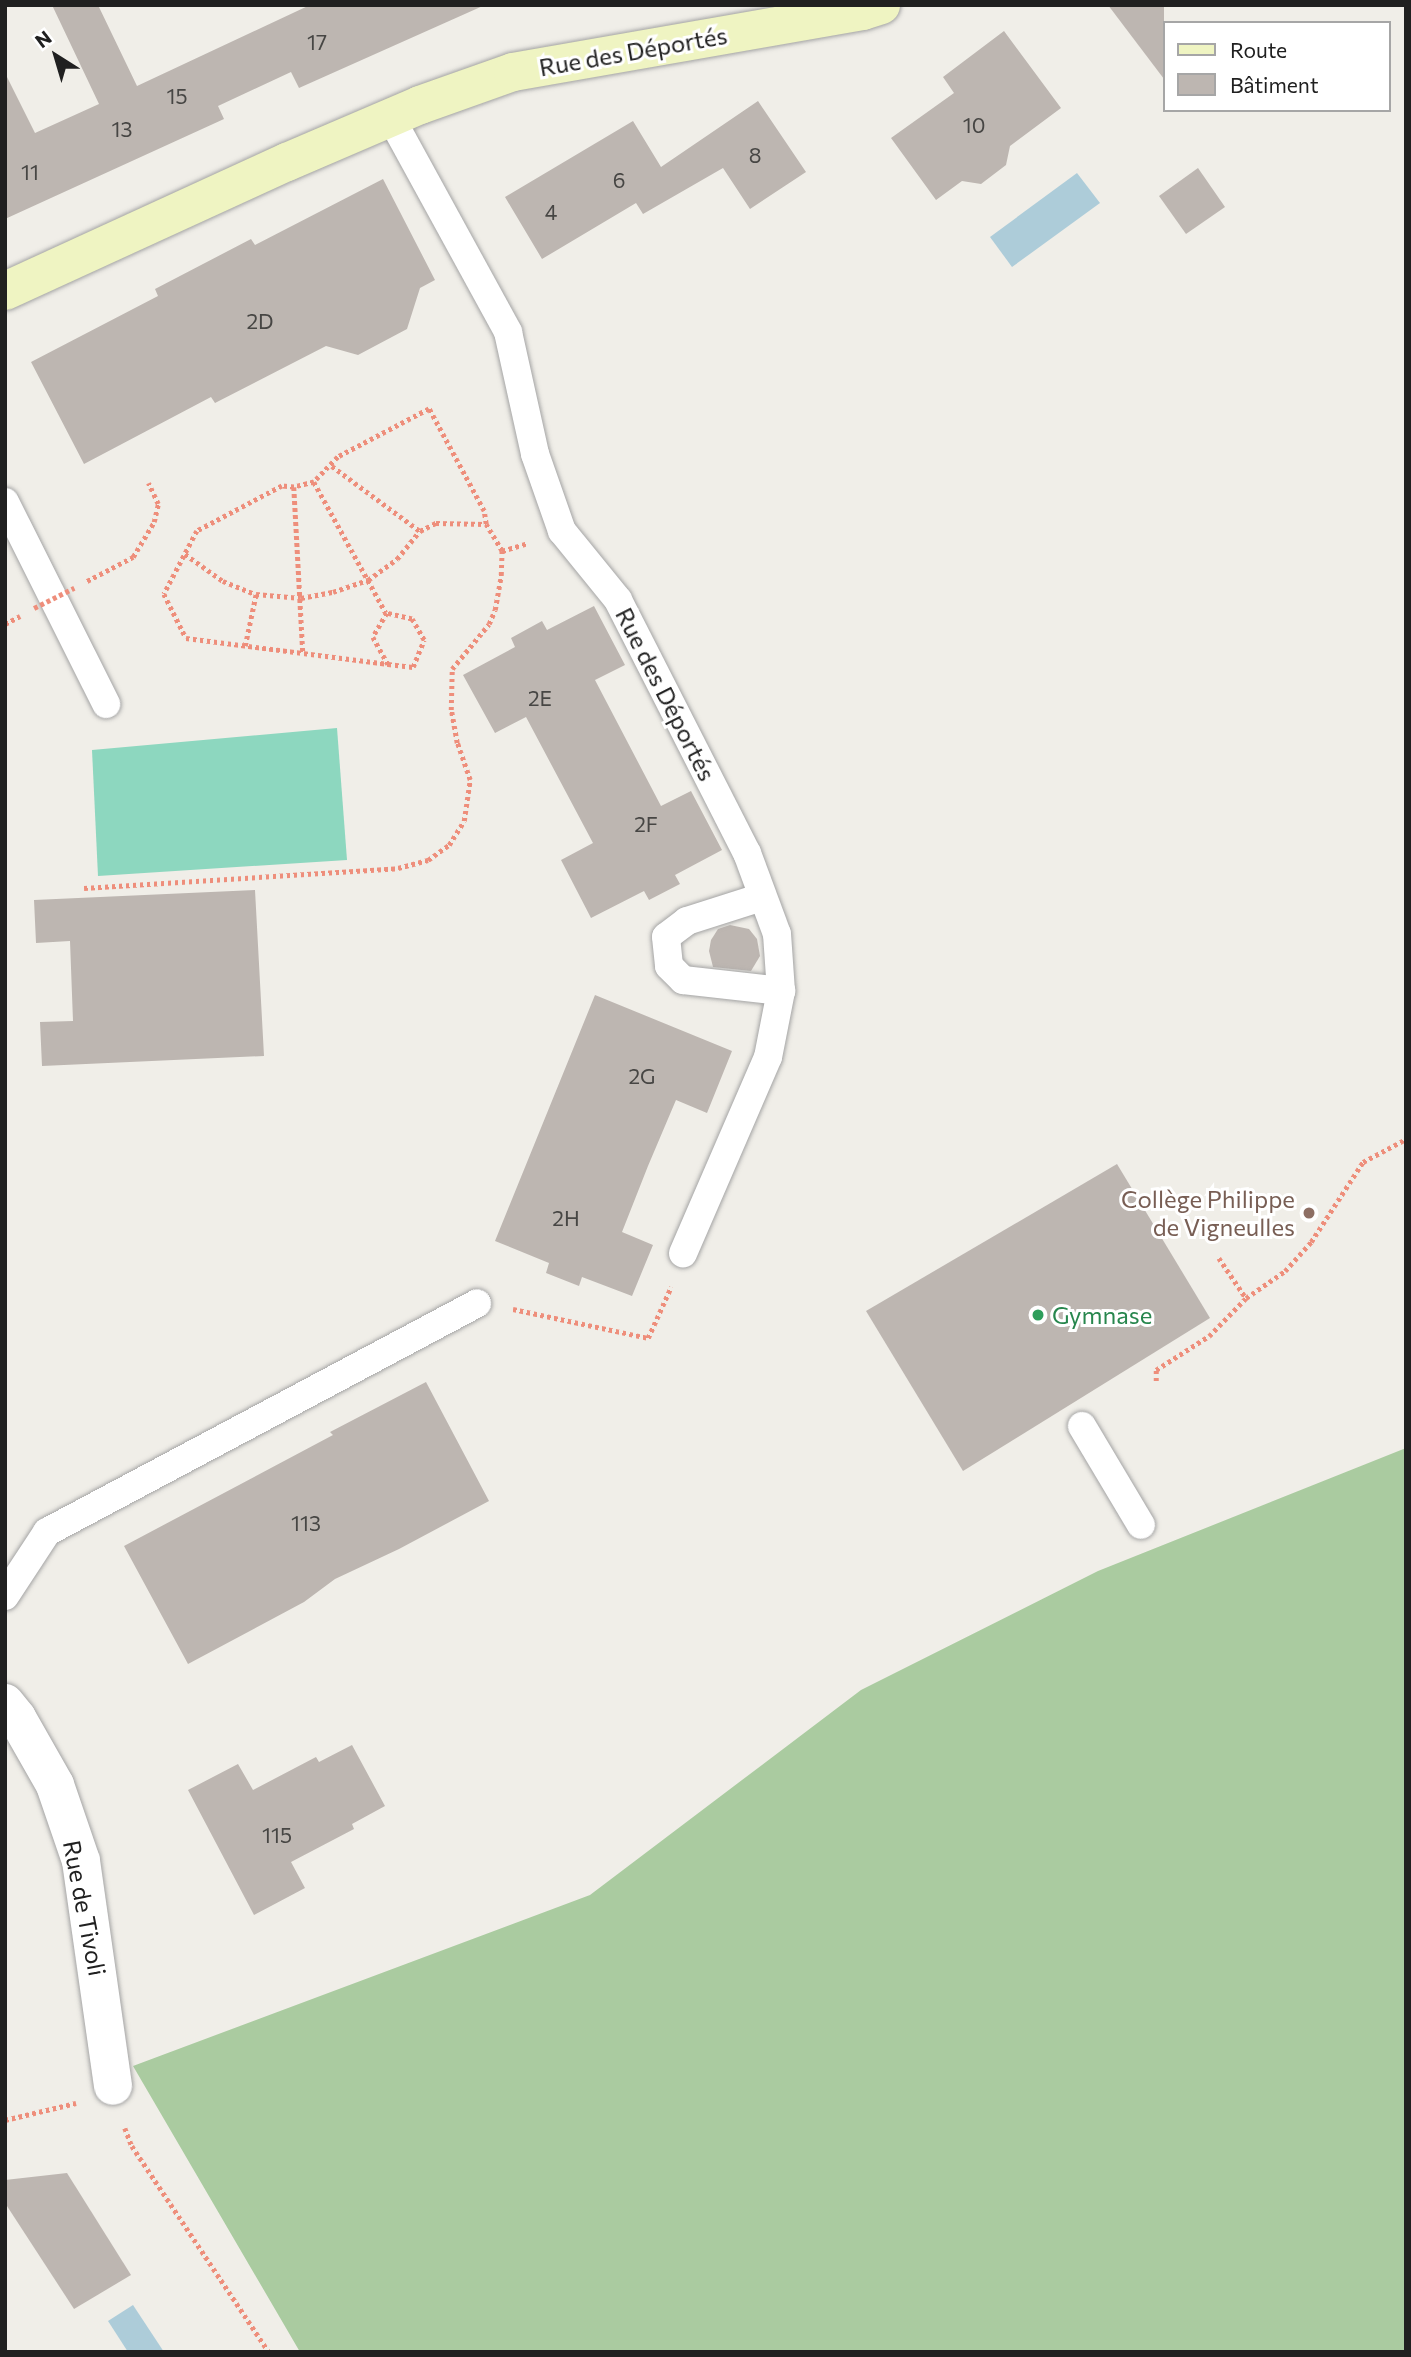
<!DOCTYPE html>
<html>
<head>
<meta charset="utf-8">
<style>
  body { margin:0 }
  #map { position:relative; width:1411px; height:2357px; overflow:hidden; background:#f0eee8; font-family:Commissioner,sans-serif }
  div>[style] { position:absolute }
  .forest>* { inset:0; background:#aacba0 }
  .pitch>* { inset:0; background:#8dd7bf }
  .water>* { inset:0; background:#adccd9 }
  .building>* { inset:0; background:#bdb6b1 }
  .path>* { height:4.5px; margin-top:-2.25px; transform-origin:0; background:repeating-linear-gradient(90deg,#ee8e7b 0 3.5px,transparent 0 7px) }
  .roads { filter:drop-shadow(0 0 2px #a4a4a4) drop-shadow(0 0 2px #a4a4a4) }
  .lane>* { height:28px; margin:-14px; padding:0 14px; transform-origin:14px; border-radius:14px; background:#fff }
  .street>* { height:38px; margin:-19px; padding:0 19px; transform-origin:19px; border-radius:19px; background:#fff }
  .secondary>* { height:38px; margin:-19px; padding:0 19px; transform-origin:19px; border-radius:19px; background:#eff4c2 }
  .path-bridge>* { height:4.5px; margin-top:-2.25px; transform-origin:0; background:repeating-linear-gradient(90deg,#ee8e7b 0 3.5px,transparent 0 7px) }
  .dots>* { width:19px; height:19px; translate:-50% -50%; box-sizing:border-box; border:4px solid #fff; border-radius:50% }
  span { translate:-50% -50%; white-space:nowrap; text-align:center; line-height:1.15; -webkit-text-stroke:6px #fff; paint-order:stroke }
  .number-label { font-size:21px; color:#474644 }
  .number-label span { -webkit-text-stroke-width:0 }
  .street-label { font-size:24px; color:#202020 }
  .education-label { font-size:24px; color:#785e54 }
  .right { translate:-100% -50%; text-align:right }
  .leisure-label { font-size:24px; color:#27864d }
  .left { translate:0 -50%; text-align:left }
  .frame { position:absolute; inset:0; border:7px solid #202020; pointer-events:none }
  .legend { position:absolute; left:1163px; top:21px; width:228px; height:91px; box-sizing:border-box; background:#fff; border:2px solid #a6a6a6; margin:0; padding:9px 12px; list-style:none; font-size:21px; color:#202020 }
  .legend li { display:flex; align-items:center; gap:14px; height:35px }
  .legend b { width:35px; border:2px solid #a6a6a6 }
  .north { position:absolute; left:21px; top:21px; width:70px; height:70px; -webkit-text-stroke:5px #fff; paint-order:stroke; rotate:323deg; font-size:19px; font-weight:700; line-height:28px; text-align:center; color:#202020 }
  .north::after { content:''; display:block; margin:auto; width:24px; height:32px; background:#202020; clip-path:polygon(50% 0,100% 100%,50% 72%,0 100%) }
</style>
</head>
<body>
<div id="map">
  <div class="forest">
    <div style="clip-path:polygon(1406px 1448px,1406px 2352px,300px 2352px,133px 2066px,590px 1895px,861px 1690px,1098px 1571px)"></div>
  </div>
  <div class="pitch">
    <div style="clip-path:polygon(337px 728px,347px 860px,98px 876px,92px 750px)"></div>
  </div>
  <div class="water">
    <div style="clip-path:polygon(1077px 173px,1100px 203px,1012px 267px,990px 237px)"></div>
    <div style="clip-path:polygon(133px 2305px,164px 2352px,128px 2352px,108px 2321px)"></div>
  </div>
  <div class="building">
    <div style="clip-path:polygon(52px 5px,98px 5px,137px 86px,310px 5px,485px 5px,299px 88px,291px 72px,218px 106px,224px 119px,5px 219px,5px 73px,35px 133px,99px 104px)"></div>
    <div style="clip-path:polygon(1108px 5px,1164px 5px,1164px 79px)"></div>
    <div style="clip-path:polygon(1004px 31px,1061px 108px,1010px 146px,1006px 165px,981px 184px,962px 181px,936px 200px,891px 138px,954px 93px,943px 77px)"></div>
    <div style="clip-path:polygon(758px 101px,806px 172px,750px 209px,723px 168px,643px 214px,636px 203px,542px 259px,505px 197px,633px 121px,661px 167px)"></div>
    <div style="clip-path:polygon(1198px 168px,1225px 207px,1186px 234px,1159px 196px)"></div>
    <div style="clip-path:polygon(383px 179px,435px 280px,420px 288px,407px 329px,358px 355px,326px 346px,215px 403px,211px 397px,84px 464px,31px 362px,158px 296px,155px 289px,251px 239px,255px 245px)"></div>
    <div style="clip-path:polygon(594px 606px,625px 665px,595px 680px,661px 806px,691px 791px,722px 850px,675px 875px,680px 884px,649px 900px,644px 891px,591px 918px,561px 860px,593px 843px,526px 717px,495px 733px,463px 675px,515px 647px,511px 638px,542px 621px,547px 630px)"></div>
    <div style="clip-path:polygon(255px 890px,264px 1056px,42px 1066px,40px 1022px,73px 1021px,70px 941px,36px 943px,34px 900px)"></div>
    <div style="clip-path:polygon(730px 925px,749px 929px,757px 939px,760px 956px,751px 971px,713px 967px,709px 951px,711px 940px,718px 929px)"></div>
    <div style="clip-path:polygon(595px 995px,732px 1051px,707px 1113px,676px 1100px,648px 1166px,622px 1232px,653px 1245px,632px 1296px,582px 1277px,579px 1286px,546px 1273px,549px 1263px,495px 1241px)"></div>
    <div style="clip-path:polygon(1117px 1164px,1210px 1318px,963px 1471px,866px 1311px)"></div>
    <div style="clip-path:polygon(426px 1382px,489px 1501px,399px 1549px,335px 1579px,304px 1602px,188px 1664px,124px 1546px,333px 1435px,330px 1432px)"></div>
    <div style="clip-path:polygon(352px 1745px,385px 1806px,352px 1824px,354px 1829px,291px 1862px,305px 1888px,254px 1915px,188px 1790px,238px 1764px,253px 1790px,316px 1757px,319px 1762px)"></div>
    <div style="clip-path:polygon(67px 2173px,131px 2275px,74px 2309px,5px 2203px,5px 2180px)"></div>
  </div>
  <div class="path">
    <div style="left:332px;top:466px;width:109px;rotate:36.5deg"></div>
    <div style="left:314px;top:482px;width:149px;rotate:61.2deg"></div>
    <div style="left:294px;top:487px;width:166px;rotate:86.9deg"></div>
    <div style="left:502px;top:551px;width:27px;rotate:-17deg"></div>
    <div style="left:185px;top:554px;width:47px;rotate:35.4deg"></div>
    <div style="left:223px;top:581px;width:35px;rotate:22deg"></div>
    <div style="left:256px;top:594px;width:45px;rotate:5.1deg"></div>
    <div style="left:301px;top:598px;width:33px;rotate:-11deg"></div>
    <div style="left:333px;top:592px;width:37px;rotate:-19deg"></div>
    <div style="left:368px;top:580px;width:36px;rotate:-36deg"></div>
    <div style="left:397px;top:559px;width:36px;rotate:-51deg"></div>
    <div style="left:420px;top:531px;width:18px;rotate:-27deg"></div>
    <div style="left:436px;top:523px;width:50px;rotate:1.1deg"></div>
    <div style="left:87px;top:581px;width:52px;rotate:-27.6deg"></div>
    <div style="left:133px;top:557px;width:41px;rotate:-59deg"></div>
    <div style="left:154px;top:522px;width:18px;rotate:-77deg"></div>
    <div style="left:158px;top:504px;width:23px;rotate:-115deg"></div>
    <div style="left:5px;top:624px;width:17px;rotate:-28deg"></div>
    <div style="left:245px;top:646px;width:53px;rotate:-78.1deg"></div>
    <div style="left:84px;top:888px;width:315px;rotate:-3.6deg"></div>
    <div style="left:398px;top:868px;width:31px;rotate:-15deg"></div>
    <div style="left:428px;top:860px;width:26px;rotate:-36deg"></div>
    <div style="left:449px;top:845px;width:28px;rotate:-58deg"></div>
    <div style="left:464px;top:821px;width:41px;rotate:-81.7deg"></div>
    <div style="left:470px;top:780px;width:39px;rotate:-109deg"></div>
    <div style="left:457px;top:743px;width:34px;rotate:-100deg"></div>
    <div style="left:451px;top:710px;width:41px;rotate:-88.6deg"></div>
    <div style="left:452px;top:669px;width:58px;rotate:-50.6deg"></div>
    <div style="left:489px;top:624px;width:15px;rotate:-67deg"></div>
    <div style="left:495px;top:610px;width:36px;rotate:-80deg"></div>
    <div style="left:501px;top:575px;width:24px;rotate:-88deg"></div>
    <div style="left:502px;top:551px;width:31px;rotate:-121deg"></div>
    <div style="left:486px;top:524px;width:13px;rotate:-99deg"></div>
    <div style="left:484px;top:511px;width:116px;rotate:-118.3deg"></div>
    <div style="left:429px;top:409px;width:103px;rotate:152.2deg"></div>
    <div style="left:338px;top:457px;width:35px;rotate:134deg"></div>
    <div style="left:314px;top:482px;width:21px;rotate:166deg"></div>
    <div style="left:294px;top:487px;width:12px;rotate:-175deg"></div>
    <div style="left:282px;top:486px;width:96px;rotate:152.1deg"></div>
    <div style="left:197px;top:531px;width:71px;rotate:117.6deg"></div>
    <div style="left:164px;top:594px;width:49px;rotate:63.4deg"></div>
    <div style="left:186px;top:638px;width:204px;rotate:7.3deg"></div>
    <div style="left:388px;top:664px;width:25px;rotate:7deg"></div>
    <div style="left:413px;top:667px;width:29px;rotate:-68deg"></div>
    <div style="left:424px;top:640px;width:24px;rotate:-120deg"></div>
    <div style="left:412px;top:619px;width:26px;rotate:-167deg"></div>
    <div style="left:387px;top:613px;width:28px;rotate:120deg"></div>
    <div style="left:373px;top:637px;width:31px;rotate:61deg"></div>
    <div style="left:1219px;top:1258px;width:48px;rotate:56deg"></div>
    <div style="left:513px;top:1309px;width:138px;rotate:12.1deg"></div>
    <div style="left:648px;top:1338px;width:56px;rotate:-65.7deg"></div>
    <div style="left:1156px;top:1381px;width:11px;rotate:-90deg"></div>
    <div style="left:1156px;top:1370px;width:63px;rotate:-32.7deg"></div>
    <div style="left:1209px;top:1336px;width:53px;rotate:-45.8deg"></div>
    <div style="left:1246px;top:1298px;width:47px;rotate:-34.7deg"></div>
    <div style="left:1285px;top:1271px;width:39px;rotate:-48deg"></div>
    <div style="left:1311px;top:1242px;width:95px;rotate:-57deg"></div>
    <div style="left:1363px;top:1162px;width:49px;rotate:-28.1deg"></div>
    <div style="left:5px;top:2120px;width:73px;rotate:-13.5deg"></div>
    <div style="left:125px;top:2128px;width:19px;rotate:69deg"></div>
    <div style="left:132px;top:2146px;width:247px;rotate:56.4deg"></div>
  </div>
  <div class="roads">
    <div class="lane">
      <div style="left:391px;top:118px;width:244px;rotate:61.3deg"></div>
      <div style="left:508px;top:332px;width:125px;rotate:77.5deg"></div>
      <div style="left:535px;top:454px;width:82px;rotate:70.7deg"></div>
      <div style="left:562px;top:531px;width:89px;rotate:50.9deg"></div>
      <div style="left:618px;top:600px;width:284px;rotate:63deg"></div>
      <div style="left:747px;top:853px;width:86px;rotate:69.7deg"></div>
      <div style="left:777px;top:934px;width:57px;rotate:86deg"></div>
      <div style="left:781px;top:991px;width:67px;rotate:101.1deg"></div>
      <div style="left:768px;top:1057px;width:214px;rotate:113.4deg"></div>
      <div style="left:5px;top:502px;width:226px;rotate:63.4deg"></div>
      <div style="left:762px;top:897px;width:79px;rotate:162.3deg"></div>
      <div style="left:687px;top:921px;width:26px;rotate:143deg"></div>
      <div style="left:666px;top:937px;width:29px;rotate:84deg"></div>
      <div style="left:669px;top:966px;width:20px;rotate:45deg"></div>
      <div style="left:683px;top:980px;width:99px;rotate:6.4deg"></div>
      <div style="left:1082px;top:1426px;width:115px;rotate:59.2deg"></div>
      <div style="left:5px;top:1596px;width:77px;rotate:-56.7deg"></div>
      <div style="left:47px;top:1532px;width:487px;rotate:-28deg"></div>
    </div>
    <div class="street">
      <div style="left:5px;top:1703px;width:19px;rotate:51deg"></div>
      <div style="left:17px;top:1718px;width:77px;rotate:60.4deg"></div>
      <div style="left:55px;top:1785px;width:80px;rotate:71.1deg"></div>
      <div style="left:81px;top:1861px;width:227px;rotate:81.9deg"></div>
    </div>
    <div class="secondary">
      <div style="left:5px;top:291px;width:310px;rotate:-24.6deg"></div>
      <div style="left:287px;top:162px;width:145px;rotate:-23.2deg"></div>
      <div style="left:420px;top:105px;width:99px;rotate:-19.5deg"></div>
      <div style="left:513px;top:72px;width:355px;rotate:-9.9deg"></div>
      <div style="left:863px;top:11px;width:19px;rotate:-18deg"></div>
    </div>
  </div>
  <div class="path-bridge">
    <div style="left:34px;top:608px;width:45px;rotate:-26.6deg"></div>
  </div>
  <div class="dots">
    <div style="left:1309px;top:1213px;background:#8d6e63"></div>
    <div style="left:1038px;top:1315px;background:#2e9e5b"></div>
  </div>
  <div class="number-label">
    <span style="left:317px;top:42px">17</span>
    <span style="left:177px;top:96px">15</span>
    <span style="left:974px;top:125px">10</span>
    <span style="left:122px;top:129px">13</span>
    <span style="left:755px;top:155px">8</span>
    <span style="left:30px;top:172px">11</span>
    <span style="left:619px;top:180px">6</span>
    <span style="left:551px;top:212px">4</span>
    <span style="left:260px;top:321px">2D</span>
    <span style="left:540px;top:698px">2E</span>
    <span style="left:646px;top:824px">2F</span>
    <span style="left:642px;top:1076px">2G</span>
    <span style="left:566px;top:1218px">2H</span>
    <span style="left:306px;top:1523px">113</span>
    <span style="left:277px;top:1835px">115</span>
  </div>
  <div class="street-label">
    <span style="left:633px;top:51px;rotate:-10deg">Rue des Déportés</span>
    <span style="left:666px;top:694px;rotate:63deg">Rue des Déportés</span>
    <span style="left:85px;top:1908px;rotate:79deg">Rue de Tivoli</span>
  </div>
  <div class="education-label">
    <span class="right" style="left:1295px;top:1213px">Collège Philippe<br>de Vigneulles</span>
  </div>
  <div class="leisure-label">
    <span class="left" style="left:1052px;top:1315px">Gymnase</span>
  </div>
  <div class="frame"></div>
  <ul class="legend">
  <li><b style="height:9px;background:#eff4c2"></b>Route</li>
  <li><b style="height:19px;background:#bdb6b1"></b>Bâtiment</li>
  </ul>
  <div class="north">N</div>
</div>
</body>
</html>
